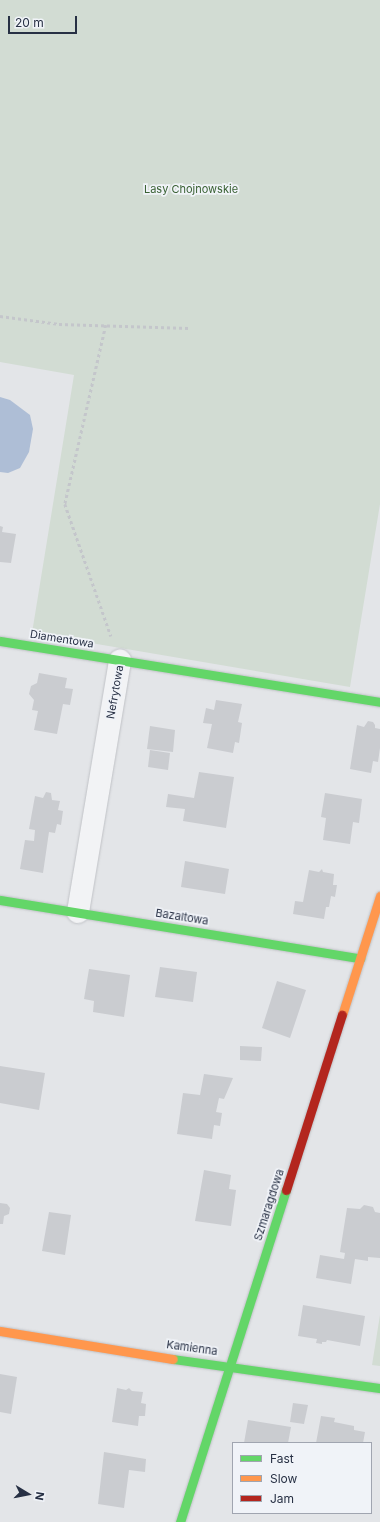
<!DOCTYPE html>
<html>
<head>
<meta charset="utf-8">
<style>
  body { margin:0 }
  #map { position:relative; width:380px; height:1522px; overflow:hidden; background:#e3e5e8; font-family:Inter,sans-serif }
  div>[style] { position:absolute }
  .green>* { inset:0; background:#d2dcd3 }
  .water>* { inset:0; background:#aebed6 }
  .building>* { inset:0; background:#caccd0 }
  .path>* { height:2.5px; margin-top:-1.25px; transform-origin:0; background:repeating-linear-gradient(90deg,#c4c6cb 0 3px,transparent 0 6px) }
  .roads { filter:drop-shadow(0 0 1px #c0c2c6) drop-shadow(0 0 1px #c0c2c6) }
  .street>* { height:22px; margin:-11px; padding:0 11px; transform-origin:11px; border-radius:11px; background:#f2f3f5 }
  .fast>* { height:9px; margin:-4.5px; padding:0 4.5px; transform-origin:4.5px; border-radius:4.5px; background:#63d668 }
  .slow>* { height:9px; margin:-4.5px; padding:0 4.5px; transform-origin:4.5px; border-radius:4.5px; background:#ff974d }
  .jam>* { height:9px; margin:-4.5px; padding:0 4.5px; transform-origin:4.5px; border-radius:4.5px; background:#b3261e }
  span { translate:-50% -50%; white-space:nowrap; text-align:center; line-height:1.15; -webkit-text-stroke:3.5px #f0f3f8; paint-order:stroke }
  .park-label { font-size:11px; color:#396133 }
  .street-label { font-size:11px; color:#273044 }
  .legend { position:absolute; left:232px; top:1442px; width:140px; height:72px; box-sizing:border-box; background:#f0f3f8; border:1px solid #a0a5b0; margin:0; padding:5px 7px; list-style:none; font-size:12px; color:#273044 }
  .legend li { display:flex; align-items:center; gap:8px; height:20px }
  .legend b { width:20px; border:1px solid #a0a5b0 }
  .north { position:absolute; left:8px; top:1474px; width:40px; height:40px; -webkit-text-stroke:3px #f0f3f8; paint-order:stroke; rotate:100deg; font-size:11px; font-weight:700; line-height:16px; text-align:center; color:#273044 }
  .north::after { content:''; display:block; margin:auto; width:14px; height:18px; background:#273044; clip-path:polygon(50% 0,100% 100%,50% 72%,0 100%) }
  .scale { position:absolute; left:8px; top:16px; width:69px; height:18px; box-sizing:border-box; border:2px solid #273044; border-top:0; padding-left:5px; font-size:12px; line-height:14px; white-space:nowrap; color:#273044; -webkit-text-stroke:3px #f0f3f8; paint-order:stroke }
</style>
</head>
<body>
<div id="map">
  <div class="green">
    <div style="clip-path:polygon(0 0,380px 0,380px 504px,350px 687px,32px 633px,74px 375px,0 362px)"></div>
    <div style="clip-path:polygon(380px 1315px,380px 1366px,372px 1365px)"></div>
  </div>
  <div class="water">
    <div style="clip-path:polygon(0 397px,10px 400px,30px 415px,33px 429px,29px 452px,20px 468px,8px 473px,0 472px)"></div>
  </div>
  <div class="building">
    <div style="clip-path:polygon(0 526px,3px 527px,2px 532px,16px 534px,11px 563px,0 562px)"></div>
    <div style="clip-path:polygon(39px 673px,67px 678px,65px 688px,73px 689px,70px 705px,63px 704px,57px 734px,34px 730px,38px 711px,32px 710px,34px 700px,29px 694px,31px 686px,37px 683px)"></div>
    <div style="clip-path:polygon(216px 700px,242px 704px,238px 722px,242px 723px,239px 743px,235px 742px,233px 753px,207px 748px,212px 724px,203px 723px,206px 708px,214px 710px)"></div>
    <div style="clip-path:polygon(368px 721px,373px 722px,375px 725px,375px 728px,380px 729px,380px 748px,378px 762px,373px 761px,371px 773px,350px 769px,357px 725px,364px 727px)"></div>
    <div style="clip-path:polygon(150px 726px,175px 730px,173px 752px,147px 749px)"></div>
    <div style="clip-path:polygon(150px 750px,170px 753px,168px 770px,148px 767px)"></div>
    <div style="clip-path:polygon(199px 772px,234px 777px,226px 828px,183px 821px,185px 809px,166px 807px,168px 794px,194px 798px)"></div>
    <div style="clip-path:polygon(46px 792px,51px 793px,52px 800px,60px 801px,58px 810px,63px 811px,61px 825px,57px 824px,55px 833px,49px 832px,43px 873px,20px 869px,25px 840px,34px 841px,35px 830px,29px 829px,35px 796px,43px 798px)"></div>
    <div style="clip-path:polygon(325px 793px,362px 799px,359px 823px,353px 822px,350px 844px,323px 840px,326px 818px,321px 817px)"></div>
    <div style="clip-path:polygon(185px 861px,229px 869px,225px 894px,181px 887px)"></div>
    <div style="clip-path:polygon(322px 869px,323px 872px,334px 874px,333px 885px,337px 885px,335px 897px,331px 896px,329px 907px,326px 907px,324px 919px,293px 914px,295px 901px,303px 902px,309px 870px,319px 872px)"></div>
    <div style="clip-path:polygon(160px 967px,197px 972px,193px 1002px,155px 997px)"></div>
    <div style="clip-path:polygon(89px 969px,130px 975px,124px 1017px,93px 1012px,94px 1001px,84px 999px)"></div>
    <div style="clip-path:polygon(277px 981px,306px 990px,290px 1038px,262px 1028px)"></div>
    <div style="clip-path:polygon(240px 1046px,262px 1047px,261px 1061px,240px 1060px)"></div>
    <div style="clip-path:polygon(0 1066px,45px 1073px,39px 1110px,0 1103px)"></div>
    <div style="clip-path:polygon(204px 1074px,233px 1078px,224px 1099px,219px 1098px,216px 1112px,222px 1113px,220px 1126px,214px 1125px,212px 1139px,177px 1134px,183px 1093px,200px 1095px)"></div>
    <div style="clip-path:polygon(204px 1170px,231px 1175px,229px 1189px,236px 1190px,231px 1226px,195px 1221px)"></div>
    <div style="clip-path:polygon(0 1203px,7px 1204px,10px 1208px,9px 1214px,4px 1216px,3px 1224px,0 1224px)"></div>
    <div style="clip-path:polygon(364px 1205px,373px 1207px,375px 1212px,380px 1213px,380px 1258px,368px 1257px,368px 1261px,355px 1259px,351px 1284px,316px 1278px,320px 1255px,344px 1259px,345px 1253px,340px 1252px,347px 1208px,360px 1209px)"></div>
    <div style="clip-path:polygon(49px 1212px,71px 1215px,65px 1255px,42px 1251px)"></div>
    <div style="clip-path:polygon(303px 1305px,365px 1316px,360px 1346px,327px 1340px,326px 1342px,322px 1342px,322px 1344px,316px 1343px,317px 1339px,298px 1336px)"></div>
    <div style="clip-path:polygon(0 1374px,17px 1377px,11px 1414px,0 1412px)"></div>
    <div style="clip-path:polygon(117px 1388px,126px 1390px,129px 1388px,132px 1391px,143px 1392px,141px 1403px,146px 1404px,145px 1416px,139px 1416px,138px 1426px,112px 1422px)"></div>
    <div style="clip-path:polygon(293px 1403px,308px 1405px,304px 1424px,290px 1422px)"></div>
    <div style="clip-path:polygon(321px 1416px,335px 1418px,334px 1422px,354px 1426px,354px 1430px,365px 1432px,363px 1443px,316px 1443px)"></div>
    <div style="clip-path:polygon(248px 1420px,291px 1427px,288px 1443px,244px 1443px)"></div>
    <div style="clip-path:polygon(104px 1452px,146px 1459px,145px 1472px,129px 1470px,124px 1508px,98px 1504px)"></div>
  </div>
  <div class="path">
    <div style="left:0;top:316px;width:60px;rotate:7.7deg"></div>
    <div style="left:59px;top:324px;width:130px;rotate:1.8deg"></div>
    <div style="left:106px;top:325px;width:184px;rotate:102.9deg"></div>
    <div style="left:65px;top:504px;width:140px;rotate:70.8deg"></div>
  </div>
  <div class="roads">
    <div class="street">
      <div style="left:78px;top:912px;width:255px;rotate:-80.5deg"></div>
    </div>
    <div class="fast">
      <div style="left:0;top:641px;width:385px;rotate:9.1deg"></div>
      <div style="left:0;top:900px;width:365px;rotate:9.2deg"></div>
      <div style="left:173px;top:1359px;width:209px;rotate:8deg"></div>
      <div style="left:180px;top:1522px;width:349px;rotate:-72.3deg"></div>
    </div>
    <div class="slow">
      <div style="left:342px;top:1015px;width:125px;rotate:-72.3deg"></div>
      <div style="left:0;top:1331px;width:175px;rotate:9.2deg"></div>
    </div>
    <div class="jam">
      <div style="left:286px;top:1190px;width:184px;rotate:-72.3deg"></div>
    </div>
  </div>
  <div class="park-label">
    <span style="left:191px;top:189px">Lasy Chojnowskie</span>
  </div>
  <div class="street-label">
    <span style="left:62px;top:639px;rotate:9deg">Diamentowa</span>
    <span style="left:115px;top:692px;rotate:-80deg">Nefrytowa</span>
    <span style="left:182px;top:917px;rotate:9deg">Bazaltowa</span>
    <span style="left:269px;top:1205px;rotate:-72deg">Szmaragdowa</span>
    <span style="left:192px;top:1348px;rotate:8deg">Kamienna</span>
  </div>
  <ul class="legend">
  <li><b style="height:5px;background:#63d668"></b>Fast</li>
  <li><b style="height:5px;background:#ff974d"></b>Slow</li>
  <li><b style="height:5px;background:#b3261e"></b>Jam</li>
  </ul>
  <div class="north">N</div>
  <div class="scale">20 m</div>
</div>
</body>
</html>
